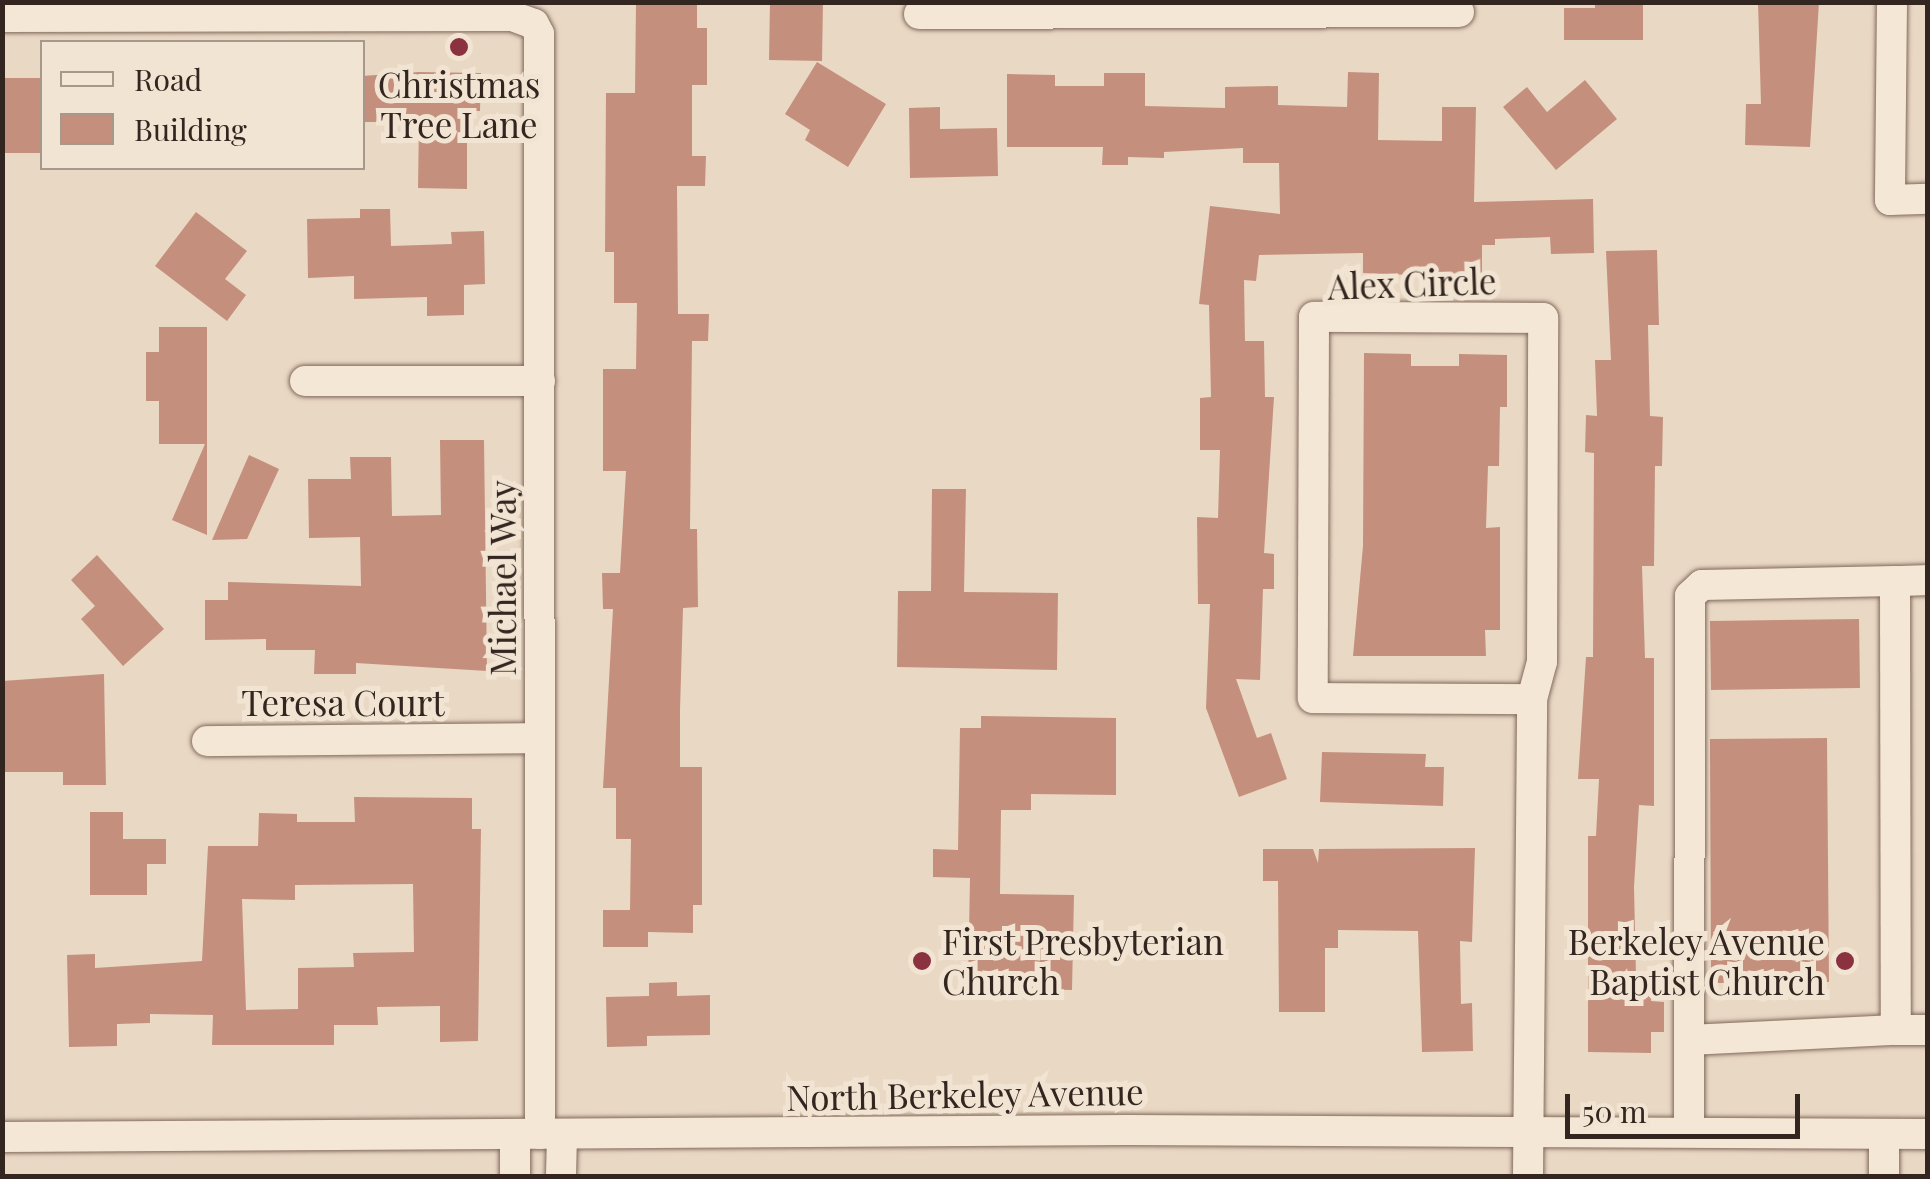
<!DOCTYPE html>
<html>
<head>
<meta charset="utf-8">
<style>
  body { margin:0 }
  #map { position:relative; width:1930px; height:1179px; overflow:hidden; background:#e9d8c4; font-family:"Playfair Display",serif }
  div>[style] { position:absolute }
  .building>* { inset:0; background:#c4907d }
  .roads { filter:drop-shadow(0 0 2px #826a5c) drop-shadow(0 0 2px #826a5c) }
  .minor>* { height:30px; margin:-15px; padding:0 15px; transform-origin:15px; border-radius:15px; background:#f5e7d6 }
  .dots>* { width:28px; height:28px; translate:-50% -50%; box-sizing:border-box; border:5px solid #f2e4d2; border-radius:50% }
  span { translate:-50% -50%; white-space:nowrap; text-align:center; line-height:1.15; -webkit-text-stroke:10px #f2e4d2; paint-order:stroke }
  .poi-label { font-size:35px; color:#33251f }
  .left { translate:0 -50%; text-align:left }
  .right { translate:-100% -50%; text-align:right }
  .street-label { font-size:35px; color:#33251f }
  .frame { position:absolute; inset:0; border:5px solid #33251f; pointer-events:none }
  .legend { position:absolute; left:40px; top:40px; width:325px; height:130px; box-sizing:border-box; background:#f2e4d2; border:2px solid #a6988a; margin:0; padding:12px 18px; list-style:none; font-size:30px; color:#33251f }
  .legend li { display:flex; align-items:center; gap:20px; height:50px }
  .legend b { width:50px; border:2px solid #a6988a }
  .scale { position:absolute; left:1565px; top:1094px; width:235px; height:45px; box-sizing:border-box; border:5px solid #33251f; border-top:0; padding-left:12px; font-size:30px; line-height:35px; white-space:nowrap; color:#33251f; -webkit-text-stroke:8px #f2e4d2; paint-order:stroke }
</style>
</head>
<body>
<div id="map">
  <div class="building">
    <div style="clip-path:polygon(636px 2px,697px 2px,697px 28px,707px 28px,707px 85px,692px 85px,692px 156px,706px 156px,705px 186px,677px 186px,678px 314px,709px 314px,708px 341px,692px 341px,690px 529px,697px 529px,698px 607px,683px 608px,680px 710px,680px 767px,702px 767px,702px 905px,693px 905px,693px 933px,648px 932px,648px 947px,603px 947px,603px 910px,630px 910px,631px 839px,616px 839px,616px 788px,603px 788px,613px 609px,603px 609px,602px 573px,620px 573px,626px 471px,603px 471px,603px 369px,636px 369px,637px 303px,614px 303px,614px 252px,605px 252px,606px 93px,635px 93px)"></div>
    <div style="clip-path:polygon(770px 2px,823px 2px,822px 61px,769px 60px)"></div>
    <div style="clip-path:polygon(1595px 2px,1643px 2px,1643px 40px,1564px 40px,1564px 8px,1595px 8px)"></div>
    <div style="clip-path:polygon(1758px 2px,1819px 2px,1810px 147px,1745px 145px,1746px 104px,1761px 104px)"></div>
    <div style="clip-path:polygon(817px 62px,886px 104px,848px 167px,805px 140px,810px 130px,785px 114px)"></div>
    <div style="clip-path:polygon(419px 72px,481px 73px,480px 111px,467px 111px,467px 189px,418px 188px,419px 122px,362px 122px,362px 76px)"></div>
    <div style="clip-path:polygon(1348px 72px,1379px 73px,1378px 140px,1442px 141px,1442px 107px,1476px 107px,1474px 202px,1593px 199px,1594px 253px,1551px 254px,1550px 237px,1495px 239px,1495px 245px,1482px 245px,1482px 278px,1363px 273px,1363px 253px,1259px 255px,1256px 281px,1244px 280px,1245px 341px,1264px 341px,1265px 397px,1274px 397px,1264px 553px,1274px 554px,1274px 589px,1263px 589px,1260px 680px,1236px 679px,1257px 738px,1271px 733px,1287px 779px,1239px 797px,1206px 708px,1210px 604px,1198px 604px,1197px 517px,1218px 518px,1220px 450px,1200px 450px,1200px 398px,1211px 397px,1209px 305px,1199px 304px,1210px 206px,1280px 214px,1279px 163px,1243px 163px,1243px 148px,1164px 152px,1164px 158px,1128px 157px,1128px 165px,1102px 165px,1103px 147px,1007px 147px,1007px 74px,1055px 75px,1055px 86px,1104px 86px,1104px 73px,1145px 73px,1145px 106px,1225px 108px,1225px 87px,1278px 86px,1278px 105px,1347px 107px)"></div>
    <div style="clip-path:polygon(2px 78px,42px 78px,42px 153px,2px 153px)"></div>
    <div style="clip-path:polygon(1585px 80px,1617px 119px,1556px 170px,1503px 107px,1527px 87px,1547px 112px)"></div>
    <div style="clip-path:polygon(940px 107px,940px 129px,997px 128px,998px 176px,910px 178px,909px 108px)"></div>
    <div style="clip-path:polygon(360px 209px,390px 209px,391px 246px,452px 244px,451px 232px,484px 231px,485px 284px,464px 285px,464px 315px,427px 316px,427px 297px,354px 299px,354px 276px,308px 278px,307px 219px,360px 218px)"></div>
    <div style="clip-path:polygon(196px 212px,247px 251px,225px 279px,246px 295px,227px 321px,155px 266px)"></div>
    <div style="clip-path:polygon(1657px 250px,1659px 325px,1648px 325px,1650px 416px,1663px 417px,1662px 466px,1655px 466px,1654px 566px,1642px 566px,1645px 658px,1654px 658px,1654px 806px,1639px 805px,1634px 887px,1636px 976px,1652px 976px,1651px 1001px,1664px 1002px,1664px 1032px,1651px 1032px,1651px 1053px,1588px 1052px,1588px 836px,1596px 836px,1599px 779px,1578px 779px,1586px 657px,1593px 657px,1594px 453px,1585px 452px,1586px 415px,1597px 416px,1595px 360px,1611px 360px,1606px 251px)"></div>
    <div style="clip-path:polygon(159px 327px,207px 327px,207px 535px,172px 520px,205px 444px,159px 444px,159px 401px,146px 401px,146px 352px,159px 352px)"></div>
    <div style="clip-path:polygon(1364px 353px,1411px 354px,1411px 366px,1459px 366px,1459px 354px,1507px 355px,1507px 407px,1500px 407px,1499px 466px,1488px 466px,1486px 528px,1500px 527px,1500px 630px,1485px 630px,1486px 656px,1353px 656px,1363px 546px)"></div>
    <div style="clip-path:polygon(440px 440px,484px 440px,487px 671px,356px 663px,356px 674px,314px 674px,315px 650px,266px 650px,266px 639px,205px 640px,205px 600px,228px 600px,228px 582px,361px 586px,360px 537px,309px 538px,308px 479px,351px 479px,350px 457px,391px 457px,392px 516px,441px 515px)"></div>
    <div style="clip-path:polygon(249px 455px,279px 469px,247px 539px,212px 540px)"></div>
    <div style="clip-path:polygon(932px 489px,966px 489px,964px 592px,1058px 593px,1057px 670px,897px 667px,898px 591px,931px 591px)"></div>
    <div style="clip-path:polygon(97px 555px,164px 629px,123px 666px,81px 619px,95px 606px,71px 580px)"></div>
    <div style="clip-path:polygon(1859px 619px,1860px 688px,1711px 690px,1710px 621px)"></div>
    <div style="clip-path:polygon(104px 674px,106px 785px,63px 785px,63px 772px,2px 772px,2px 681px)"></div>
    <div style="clip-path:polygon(981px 716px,1116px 718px,1116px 795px,1031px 794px,1031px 810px,1001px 810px,1000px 894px,1074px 895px,1072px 990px,968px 988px,970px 878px,933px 877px,933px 849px,958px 850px,960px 728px,981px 728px)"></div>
    <div style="clip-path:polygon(1827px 738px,1829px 982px,1711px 983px,1710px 739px)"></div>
    <div style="clip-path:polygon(1322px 752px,1426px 754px,1425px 767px,1444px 767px,1443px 806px,1320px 802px)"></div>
    <div style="clip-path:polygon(evenodd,354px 797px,472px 798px,472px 829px,481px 829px,478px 1041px,440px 1042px,440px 1006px,377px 1007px,378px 1025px,334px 1025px,334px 1045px,212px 1045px,213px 1015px,150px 1014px,150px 1023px,117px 1024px,117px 1046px,69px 1047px,67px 955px,95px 954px,95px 968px,202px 961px,208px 846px,258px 846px,259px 813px,297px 814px,297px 822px,355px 822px,354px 797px,413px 884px,414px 952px,353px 953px,354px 967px,298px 968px,298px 1009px,246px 1010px,242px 899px,295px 900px,295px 885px,413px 884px)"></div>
    <div style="clip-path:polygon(90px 812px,123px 812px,123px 839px,166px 839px,166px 864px,147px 864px,147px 895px,90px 895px)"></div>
    <div style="clip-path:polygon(1475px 848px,1472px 942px,1460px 941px,1461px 1004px,1472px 1003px,1473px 1051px,1422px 1052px,1418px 931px,1338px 930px,1338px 948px,1325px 948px,1325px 1012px,1279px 1012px,1278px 881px,1263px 881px,1263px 849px,1313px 849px,1318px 863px,1319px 849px)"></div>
    <div style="clip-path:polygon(677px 982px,677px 996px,710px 995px,710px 1035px,647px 1036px,647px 1046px,607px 1047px,606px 997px,649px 996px,649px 983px)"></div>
  </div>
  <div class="roads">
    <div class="minor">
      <div style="left:1892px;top:2px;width:198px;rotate:90.6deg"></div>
      <div style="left:1890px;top:200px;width:38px;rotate:-2deg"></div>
      <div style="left:919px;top:14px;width:540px;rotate:-0.21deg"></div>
      <div style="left:2px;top:17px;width:510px;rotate:-0.11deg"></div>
      <div style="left:512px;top:16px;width:23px;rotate:20deg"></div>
      <div style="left:534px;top:24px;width:11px;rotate:63deg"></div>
      <div style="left:539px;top:34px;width:1100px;rotate:89.95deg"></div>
      <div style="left:305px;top:381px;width:235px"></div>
      <div style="left:1928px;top:580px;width:33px;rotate:178deg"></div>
      <div style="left:1895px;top:581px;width:449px;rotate:89.9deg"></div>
      <div style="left:1896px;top:1030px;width:32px"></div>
      <div style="left:207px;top:741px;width:332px;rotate:-0.5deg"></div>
      <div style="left:1689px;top:1040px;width:207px;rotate:-2.8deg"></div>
      <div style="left:1689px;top:1131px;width:535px;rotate:-89.89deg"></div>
      <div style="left:1690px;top:596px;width:16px;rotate:-43deg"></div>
      <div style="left:1702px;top:585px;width:193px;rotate:-1.2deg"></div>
      <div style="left:515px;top:1134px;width:42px;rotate:90deg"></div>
      <div style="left:2px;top:1137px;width:1126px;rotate:-0.36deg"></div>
      <div style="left:1128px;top:1130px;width:800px;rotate:0.29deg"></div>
      <div style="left:561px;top:1176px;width:42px;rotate:-88.6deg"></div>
      <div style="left:1528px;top:1176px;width:477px;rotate:-89.5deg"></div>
      <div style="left:1532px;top:699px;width:38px;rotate:-75deg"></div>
      <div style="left:1542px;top:662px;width:344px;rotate:-89.8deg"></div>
      <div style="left:1543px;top:318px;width:229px;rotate:-179.7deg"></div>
      <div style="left:1314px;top:317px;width:381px;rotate:90.2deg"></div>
      <div style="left:1313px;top:698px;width:219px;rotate:0.3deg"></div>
      <div style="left:1884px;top:1176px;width:42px;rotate:-90deg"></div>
    </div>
  </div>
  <div class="dots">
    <div style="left:459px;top:47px;background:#8b3240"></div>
    <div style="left:922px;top:961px;background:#8b3240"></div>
    <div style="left:1845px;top:961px;background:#8b3240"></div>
  </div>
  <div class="poi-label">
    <span style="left:459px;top:104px">Christmas<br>Tree Lane</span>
    <span class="left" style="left:942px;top:961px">First Presbyterian<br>Church</span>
    <span class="right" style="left:1825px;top:961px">Berkeley Avenue<br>Baptist Church</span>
  </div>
  <div class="street-label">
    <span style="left:1412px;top:283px;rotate:-2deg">Alex Circle</span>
    <span style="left:502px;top:578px;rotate:-90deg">Michael Way</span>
    <span style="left:343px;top:702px">Teresa Court</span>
    <span style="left:965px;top:1094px;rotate:-1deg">North Berkeley Avenue</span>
  </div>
  <div class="frame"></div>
  <ul class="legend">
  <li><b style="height:12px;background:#f5e7d6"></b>Road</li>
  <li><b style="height:28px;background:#c4907d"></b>Building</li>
  </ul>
  <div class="scale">50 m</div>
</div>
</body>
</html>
